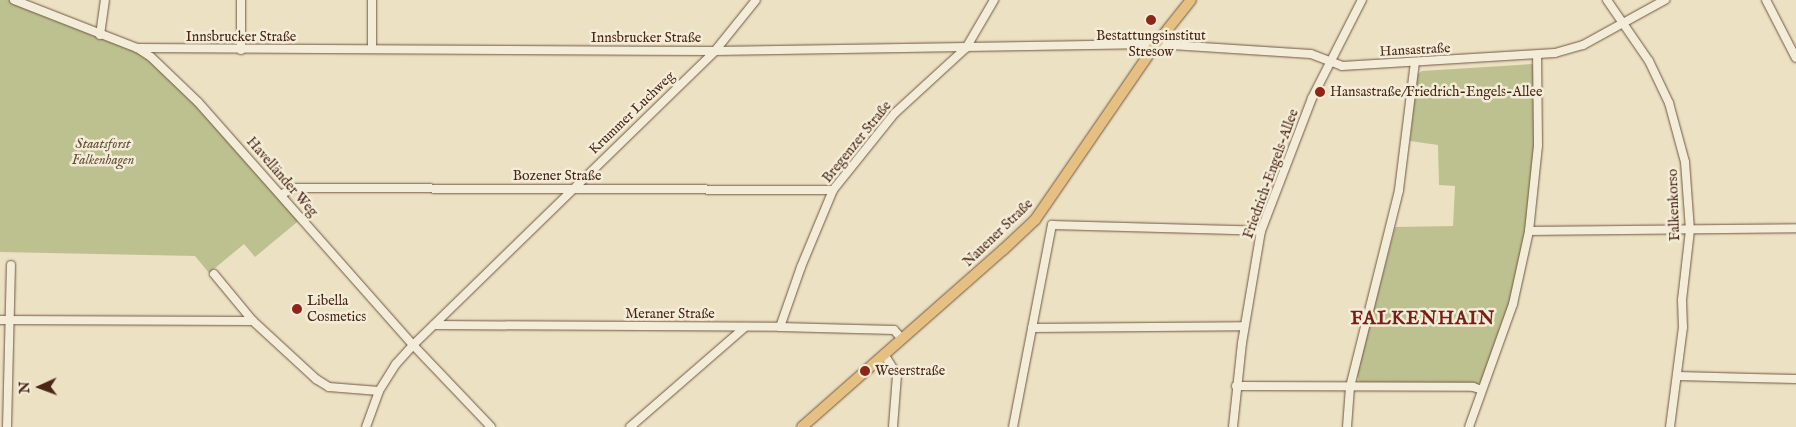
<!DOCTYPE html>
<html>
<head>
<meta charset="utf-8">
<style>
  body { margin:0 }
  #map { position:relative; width:1796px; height:427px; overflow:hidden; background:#ece1c3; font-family:"IM FELL English",serif }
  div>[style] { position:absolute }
  .green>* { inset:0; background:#bdc190 }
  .roads { filter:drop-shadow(0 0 1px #725640) drop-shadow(0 0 1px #725640) }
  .minor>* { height:8px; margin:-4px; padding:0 4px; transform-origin:4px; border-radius:4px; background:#f3ecd8 }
  .major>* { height:10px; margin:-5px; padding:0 5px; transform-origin:5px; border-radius:5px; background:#e6c082 }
  .dots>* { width:14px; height:14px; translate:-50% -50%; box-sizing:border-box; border:2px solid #f3ecd8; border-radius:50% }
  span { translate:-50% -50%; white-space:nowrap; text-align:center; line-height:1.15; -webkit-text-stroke:5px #f3ecd8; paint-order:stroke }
  .poi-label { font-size:14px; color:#4a2715 }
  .left { translate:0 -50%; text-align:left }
  .street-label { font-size:14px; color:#4a2715 }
  .park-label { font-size:14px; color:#674e34; font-style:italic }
  .district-label { font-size:19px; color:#7a1f14; font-weight:700; letter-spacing:1px }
  .north { position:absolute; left:15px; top:362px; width:50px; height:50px; -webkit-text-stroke:4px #f3ecd8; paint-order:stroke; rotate:268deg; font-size:14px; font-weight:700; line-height:20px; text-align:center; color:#4a2715 }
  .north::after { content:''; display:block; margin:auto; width:18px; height:22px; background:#4a2715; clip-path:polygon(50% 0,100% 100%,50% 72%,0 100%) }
</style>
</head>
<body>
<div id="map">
  <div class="green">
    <div style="clip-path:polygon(0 0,14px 0,151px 57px,302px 218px,255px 257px,244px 244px,209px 273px,195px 256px,0 252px)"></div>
    <div style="clip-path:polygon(1532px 64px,1535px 67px,1535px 145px,1526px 228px,1510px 304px,1483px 381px,1477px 384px,1359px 383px,1357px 374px,1395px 227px,1453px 226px,1455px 186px,1439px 185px,1438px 145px,1410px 141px,1417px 75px,1422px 71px)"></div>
  </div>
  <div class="roads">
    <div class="minor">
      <div style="left:14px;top:0;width:132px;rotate:21.3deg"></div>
      <div style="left:137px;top:48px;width:17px;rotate:33deg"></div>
      <div style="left:151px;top:57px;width:65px;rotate:43.8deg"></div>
      <div style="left:198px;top:102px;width:324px;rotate:48.5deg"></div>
      <div style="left:413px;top:345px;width:113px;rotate:46.4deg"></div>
      <div style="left:241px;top:0;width:50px;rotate:90deg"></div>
      <div style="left:372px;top:0;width:49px;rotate:90deg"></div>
      <div style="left:1607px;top:0;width:74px;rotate:55.5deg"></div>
      <div style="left:1649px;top:61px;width:47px;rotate:64.5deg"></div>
      <div style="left:1669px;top:103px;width:61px;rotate:74.8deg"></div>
      <div style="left:1685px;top:162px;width:68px;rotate:85.8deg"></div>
      <div style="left:1690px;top:230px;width:70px;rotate:96.5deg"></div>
      <div style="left:1682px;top:300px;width:27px;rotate:88deg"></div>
      <div style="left:1683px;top:327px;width:101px;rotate:97.4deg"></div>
      <div style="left:1766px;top:0;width:65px;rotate:62.7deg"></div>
      <div style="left:100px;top:35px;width:35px;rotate:-82deg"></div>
      <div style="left:137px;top:48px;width:578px;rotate:0.3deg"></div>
      <div style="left:715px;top:51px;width:441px;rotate:-0.9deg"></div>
      <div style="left:1156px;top:44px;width:155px;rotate:3.7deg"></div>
      <div style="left:1311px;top:54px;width:33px;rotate:21deg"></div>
      <div style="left:1342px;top:66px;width:213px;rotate:-3.5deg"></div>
      <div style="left:1555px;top:53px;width:29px;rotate:-16deg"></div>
      <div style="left:1583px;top:45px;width:94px;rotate:-28.8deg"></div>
      <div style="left:282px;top:194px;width:13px;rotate:-27deg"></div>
      <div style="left:294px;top:188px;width:539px;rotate:0.21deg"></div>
      <div style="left:1529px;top:231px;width:267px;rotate:-0.6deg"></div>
      <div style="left:214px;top:274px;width:61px;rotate:50.3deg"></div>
      <div style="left:253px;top:321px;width:86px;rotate:42.6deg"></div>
      <div style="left:316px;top:379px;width:15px;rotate:32deg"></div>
      <div style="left:329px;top:387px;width:50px;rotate:4.6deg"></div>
      <div style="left:0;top:320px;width:253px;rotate:0.2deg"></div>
      <div style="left:434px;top:325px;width:346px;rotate:0.3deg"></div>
      <div style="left:780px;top:327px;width:114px;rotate:1.5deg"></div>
      <div style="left:894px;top:330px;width:12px;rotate:48deg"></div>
      <div style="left:780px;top:327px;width:64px;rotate:-70.7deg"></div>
      <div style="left:801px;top:267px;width:83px;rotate:-67.4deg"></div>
      <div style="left:833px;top:190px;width:99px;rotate:-51.2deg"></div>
      <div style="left:895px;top:113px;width:96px;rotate:-42.5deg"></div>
      <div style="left:966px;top:48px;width:56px;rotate:-59.7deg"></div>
      <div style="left:1032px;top:328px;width:212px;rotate:-0.5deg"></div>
      <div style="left:884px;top:354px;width:25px;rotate:58deg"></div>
      <div style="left:897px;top:375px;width:52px;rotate:94.4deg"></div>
      <div style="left:1678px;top:376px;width:118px;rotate:1.5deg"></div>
      <div style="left:1236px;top:386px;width:237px;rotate:0.2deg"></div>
      <div style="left:1473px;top:387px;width:9px;rotate:18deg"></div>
      <div style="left:7px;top:427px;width:162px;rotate:-88.6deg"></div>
      <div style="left:366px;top:427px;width:38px;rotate:-70deg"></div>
      <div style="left:379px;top:391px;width:32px;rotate:-58deg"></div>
      <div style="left:396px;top:364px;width:25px;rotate:-48deg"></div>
      <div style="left:413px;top:345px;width:421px;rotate:-44.2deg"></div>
      <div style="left:715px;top:51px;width:65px;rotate:-51.2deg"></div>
      <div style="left:630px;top:427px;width:152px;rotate:-41deg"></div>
      <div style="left:1013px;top:427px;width:206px;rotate:-79.1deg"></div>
      <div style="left:1052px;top:225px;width:209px;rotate:1.6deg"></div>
      <div style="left:1233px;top:427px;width:84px;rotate:-83.9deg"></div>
      <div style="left:1242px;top:343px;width:114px;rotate:-80.4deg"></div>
      <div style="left:1261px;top:231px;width:142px;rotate:-69deg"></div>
      <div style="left:1312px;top:98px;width:110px;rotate:-63deg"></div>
      <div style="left:1347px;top:427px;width:40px;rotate:-85.7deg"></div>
      <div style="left:1350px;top:387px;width:203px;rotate:-76deg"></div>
      <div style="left:1399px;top:190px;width:129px;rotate:-82.9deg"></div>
      <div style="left:1469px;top:427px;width:131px;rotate:-70.3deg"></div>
      <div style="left:1513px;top:304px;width:75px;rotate:-77.6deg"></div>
      <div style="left:1529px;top:231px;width:86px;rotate:-84deg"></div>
      <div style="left:1538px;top:145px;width:89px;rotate:-90.6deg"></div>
    </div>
    <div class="major">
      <div style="left:802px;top:427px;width:268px;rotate:-41.4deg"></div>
      <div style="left:1003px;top:250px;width:44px;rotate:-43.2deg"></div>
      <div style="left:1035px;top:220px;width:214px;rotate:-55.5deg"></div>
      <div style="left:1156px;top:44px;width:56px;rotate:-51.5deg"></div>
    </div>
  </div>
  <div class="dots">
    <div style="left:1151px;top:20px;background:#8f2418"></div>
    <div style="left:1320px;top:92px;background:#8f2418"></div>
    <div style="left:297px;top:309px;background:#8f2418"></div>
    <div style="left:865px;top:371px;background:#8f2418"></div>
  </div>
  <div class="poi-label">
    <span style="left:1151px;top:44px">Bestattungsinstitut<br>Stresow</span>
    <span class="left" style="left:1330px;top:92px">Hansastraße/Friedrich-Engels-Allee</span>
    <span class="left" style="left:307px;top:309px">Libella<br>Cosmetics</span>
    <span class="left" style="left:875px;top:371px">Weserstraße</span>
  </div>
  <div class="street-label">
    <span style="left:241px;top:37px">Innsbrucker Straße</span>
    <span style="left:646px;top:38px">Innsbrucker Straße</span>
    <span style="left:1415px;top:50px;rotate:-3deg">Hansastraße</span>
    <span style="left:632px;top:113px;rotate:-44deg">Krummer Luchweg</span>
    <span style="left:857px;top:142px;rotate:-51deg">Bregenzer Straße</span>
    <span style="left:1271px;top:174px;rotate:-70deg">Friedrich-Engels-Allee</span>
    <span style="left:557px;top:176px">Bozener Straße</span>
    <span style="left:282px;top:177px;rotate:49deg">Havelländer Weg</span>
    <span style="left:1674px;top:205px;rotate:-92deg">Falkenkorso</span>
    <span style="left:998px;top:233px;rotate:-44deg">Nauener Straße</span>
    <span style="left:670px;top:314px">Meraner Straße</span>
  </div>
  <div class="park-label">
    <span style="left:103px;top:152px">Staatsforst<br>Falkenhagen</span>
  </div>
  <div class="district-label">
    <span style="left:1423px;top:320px">FALKENHAIN</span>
  </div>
  <div class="north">N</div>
</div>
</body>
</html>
